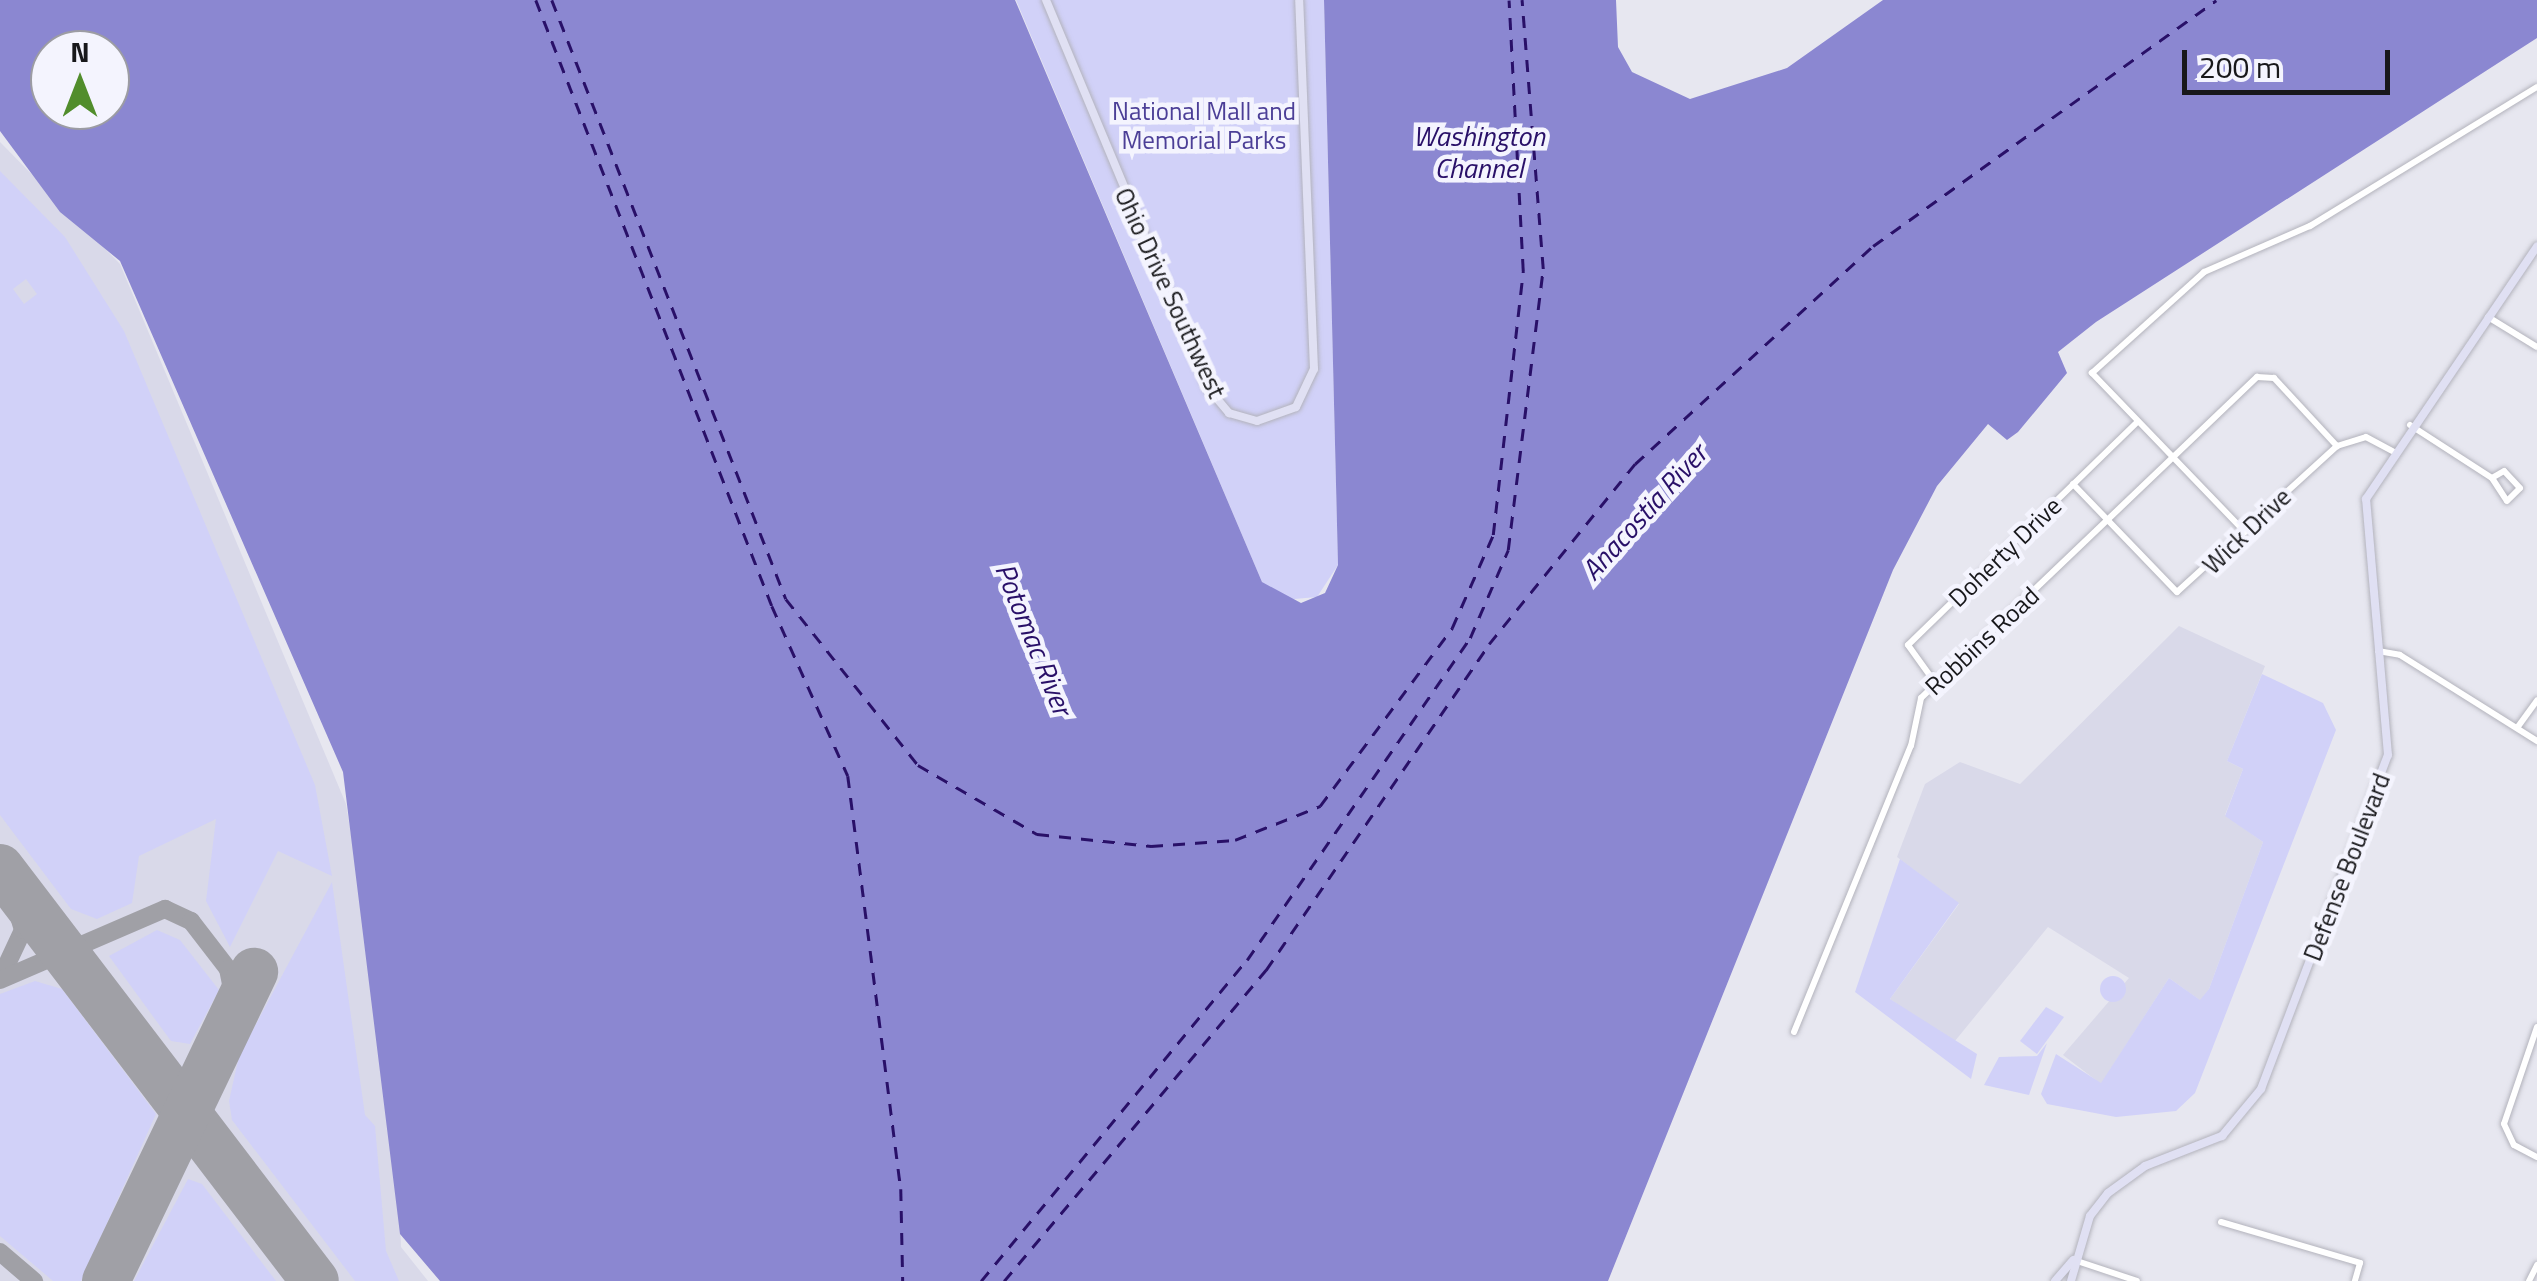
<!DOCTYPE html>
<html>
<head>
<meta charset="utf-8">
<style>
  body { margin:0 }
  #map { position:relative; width:2537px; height:1281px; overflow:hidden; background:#e7e7f0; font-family:"Titillium Web",sans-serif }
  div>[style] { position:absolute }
  .built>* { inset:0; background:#d9d9e9 }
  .green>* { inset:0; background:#d1d1f8 }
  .round { border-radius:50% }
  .water>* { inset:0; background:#8b87d1 }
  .ferry>* { height:2.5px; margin-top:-1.25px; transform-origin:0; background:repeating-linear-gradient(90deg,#291068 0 12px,transparent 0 22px) }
  .taxiway>* { height:18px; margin:-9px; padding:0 9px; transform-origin:9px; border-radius:9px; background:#a0a0a6 }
  .runway>* { height:48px; margin:-24px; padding:0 24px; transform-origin:24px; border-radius:24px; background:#a0a0a6 }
  .roads { filter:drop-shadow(0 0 2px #b3b3bc) drop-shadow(0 0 2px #b3b3bc) }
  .street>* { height:6px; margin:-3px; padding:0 3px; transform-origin:3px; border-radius:3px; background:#fff }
  .secondary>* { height:8px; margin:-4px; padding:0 4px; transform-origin:4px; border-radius:4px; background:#e0e0f3 }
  span { translate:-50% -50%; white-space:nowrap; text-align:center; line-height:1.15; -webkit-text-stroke:9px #f4f4fe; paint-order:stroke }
  .park-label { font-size:25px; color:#4c3f97 }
  .street-label { font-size:25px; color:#18181b }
  .water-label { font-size:28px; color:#291068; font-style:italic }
  .north { position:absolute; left:30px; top:30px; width:100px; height:100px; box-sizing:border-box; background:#f4f4fe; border:2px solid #9c9ca3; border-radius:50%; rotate:0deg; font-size:28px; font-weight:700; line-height:40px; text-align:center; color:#18181b }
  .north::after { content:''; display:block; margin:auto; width:35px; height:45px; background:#518d2c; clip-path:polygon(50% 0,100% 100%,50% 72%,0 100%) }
  .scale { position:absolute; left:2182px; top:50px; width:208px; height:45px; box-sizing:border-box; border:5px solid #18181b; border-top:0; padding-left:12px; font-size:30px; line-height:35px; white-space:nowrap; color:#18181b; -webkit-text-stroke:8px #f4f4fe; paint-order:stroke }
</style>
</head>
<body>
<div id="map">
  <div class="built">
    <div style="clip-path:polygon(0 142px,120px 264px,346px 804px,396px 1111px,401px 1247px,428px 1281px,0 1281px)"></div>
    <div style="clip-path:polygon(2179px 626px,2265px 666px,2227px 761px,2243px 769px,2225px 815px,2263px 842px,2209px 989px,2201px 1001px,2169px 978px,2101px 1084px,2063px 1055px,2129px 978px,2048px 927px,1955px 1041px,1943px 1038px,1890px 999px,1959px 904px,1897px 857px,1925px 784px,1960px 762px,2020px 784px)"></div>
  </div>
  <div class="green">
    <div style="clip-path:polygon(1016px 0,1324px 0,1338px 565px,1317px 597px,1283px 600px,1262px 582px)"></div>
    <div style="clip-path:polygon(evenodd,0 171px,65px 237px,124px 331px,315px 785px,332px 876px,278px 851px,230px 947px,206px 901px,216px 819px,139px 856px,132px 903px,97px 919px,71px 909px,0 815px,0 171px,26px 279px,37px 294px,24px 304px,13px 289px,26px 279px)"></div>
    <div style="clip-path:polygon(2262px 674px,2323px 703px,2336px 730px,2195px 1093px,2176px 1111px,2116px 1117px,2047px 1104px,2041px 1094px,2056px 1054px,2101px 1083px,2169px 978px,2200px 1000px,2209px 989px,2263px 842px,2225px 816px,2243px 769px,2227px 761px)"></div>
    <div style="clip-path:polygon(1900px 859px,1959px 903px,1890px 999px,1977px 1054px,1971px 1079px,1855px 992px)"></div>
    <div style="clip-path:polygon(332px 882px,365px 1115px,375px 1126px,386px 1251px,399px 1281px,355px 1281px,232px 1120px,229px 1101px,239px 1056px)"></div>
    <div style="clip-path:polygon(157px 930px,180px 940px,219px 990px,190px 1044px,171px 1041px,109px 956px)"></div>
    <div class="round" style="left:2100px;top:976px;width:26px;height:26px"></div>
    <div style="clip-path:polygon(35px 981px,62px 989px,156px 1114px,81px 1281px,53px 1281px,0 1236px,0 994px)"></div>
    <div style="clip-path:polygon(2046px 1007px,2064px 1017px,2037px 1054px,2020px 1041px)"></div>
    <div style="clip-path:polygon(2047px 1043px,2029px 1095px,1984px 1085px,1999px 1057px,2037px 1056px)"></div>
    <div style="clip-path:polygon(188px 1179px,202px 1184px,276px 1281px,134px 1281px)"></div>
  </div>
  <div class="water">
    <div style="clip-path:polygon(evenodd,0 0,1015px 0,1262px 582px,1301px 603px,1325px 593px,1338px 565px,1324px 0,1616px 0,1618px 47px,1632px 72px,1690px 99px,1787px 68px,1883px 0,2537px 0,2537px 38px,2096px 322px,2058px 352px,2067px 373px,2018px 432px,2007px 440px,1988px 424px,1937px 486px,1893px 570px,1608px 1281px,440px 1281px,400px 1234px,343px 772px,120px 261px,60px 212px,0 131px,0 0,50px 50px,110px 50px,110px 110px,50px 110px,50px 50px)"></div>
  </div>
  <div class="ferry">
    <div style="left:536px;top:0;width:650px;rotate:68.72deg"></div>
    <div style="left:772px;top:606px;width:186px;rotate:65.9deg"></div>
    <div style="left:848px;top:776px;width:416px;rotate:82.7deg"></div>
    <div style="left:901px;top:1189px;width:92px;rotate:88.8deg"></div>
    <div style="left:552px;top:0;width:643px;rotate:68.66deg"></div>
    <div style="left:786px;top:599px;width:212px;rotate:51.5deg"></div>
    <div style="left:918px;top:765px;width:138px;rotate:30.1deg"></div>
    <div style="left:1037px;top:834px;width:115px;rotate:6deg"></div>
    <div style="left:1151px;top:846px;width:84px;rotate:-4.1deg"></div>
    <div style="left:1235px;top:840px;width:92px;rotate:-21.8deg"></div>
    <div style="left:1320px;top:806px;width:222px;rotate:-53.4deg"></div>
    <div style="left:1452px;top:628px;width:102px;rotate:-66.2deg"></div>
    <div style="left:1493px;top:535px;width:266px;rotate:-83.5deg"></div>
    <div style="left:1523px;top:271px;width:271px;rotate:-93deg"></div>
    <div style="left:981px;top:1281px;width:417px;rotate:-50.4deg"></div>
    <div style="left:1247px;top:960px;width:392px;rotate:-55.3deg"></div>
    <div style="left:1470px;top:638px;width:96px;rotate:-66.6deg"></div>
    <div style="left:1508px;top:550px;width:283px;rotate:-82.9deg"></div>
    <div style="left:1543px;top:269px;width:270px;rotate:-94.5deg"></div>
    <div style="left:1004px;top:1281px;width:407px;rotate:-49.9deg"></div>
    <div style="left:1266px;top:970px;width:395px;rotate:-55.6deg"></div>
    <div style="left:1489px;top:644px;width:232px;rotate:-51deg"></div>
    <div style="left:1635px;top:464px;width:323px;rotate:-42.5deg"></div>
    <div style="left:1873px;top:246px;width:422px;rotate:-35.6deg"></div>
  </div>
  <div class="taxiway">
    <div style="left:1px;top:977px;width:52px;rotate:-64.9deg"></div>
    <div style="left:23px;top:930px;width:55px;rotate:-106.8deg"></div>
    <div style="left:0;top:980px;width:180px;rotate:-23.3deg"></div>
    <div style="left:165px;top:909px;width:29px;rotate:25deg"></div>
    <div style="left:191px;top:921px;width:61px;rotate:52.4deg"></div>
    <div style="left:228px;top:969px;width:41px;rotate:78.7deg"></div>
    <div style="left:0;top:1252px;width:45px;rotate:40.5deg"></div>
  </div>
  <div class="runway">
    <div style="left:0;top:868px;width:519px;rotate:52.67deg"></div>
    <div style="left:106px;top:1281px;width:343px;rotate:-64.4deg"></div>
  </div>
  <div class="roads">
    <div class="street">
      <div style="left:2488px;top:317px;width:57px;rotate:31.5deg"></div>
      <div style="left:2410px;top:425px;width:98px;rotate:32.9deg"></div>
      <div style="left:2492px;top:478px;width:27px;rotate:57deg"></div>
      <div style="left:2507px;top:501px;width:18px;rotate:-45deg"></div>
      <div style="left:2520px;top:488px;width:23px;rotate:-133deg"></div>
      <div style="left:2504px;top:471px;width:14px;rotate:150deg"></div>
      <div style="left:2073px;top:484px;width:150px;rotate:46.1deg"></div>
      <div style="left:2177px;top:592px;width:217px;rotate:-42.4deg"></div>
      <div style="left:2337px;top:446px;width:30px;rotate:-17deg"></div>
      <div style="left:2366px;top:437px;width:30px;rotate:28deg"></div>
      <div style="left:2245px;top:532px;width:221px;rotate:-133.9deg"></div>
      <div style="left:2092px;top:373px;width:151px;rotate:-42deg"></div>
      <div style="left:2204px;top:272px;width:116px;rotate:-23.5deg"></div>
      <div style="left:2310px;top:226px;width:266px;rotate:-31.5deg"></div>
      <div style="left:2378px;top:651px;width:22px;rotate:10deg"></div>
      <div style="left:2400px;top:655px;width:162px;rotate:32.1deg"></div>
      <div style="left:1936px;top:684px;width:48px;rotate:-125.7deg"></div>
      <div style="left:1908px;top:645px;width:320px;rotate:-44.2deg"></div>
      <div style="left:2517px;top:728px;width:34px;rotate:-54deg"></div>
      <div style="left:2537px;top:1027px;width:102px;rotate:108.8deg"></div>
      <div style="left:2504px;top:1124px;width:23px;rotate:65deg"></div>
      <div style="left:2514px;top:1145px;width:26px;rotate:28deg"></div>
      <div style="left:1794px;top:1032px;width:309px;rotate:-67.8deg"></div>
      <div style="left:1911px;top:746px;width:49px;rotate:-78.2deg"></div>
      <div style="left:1921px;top:698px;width:465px;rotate:-43.7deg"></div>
      <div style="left:2257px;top:377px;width:17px;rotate:3deg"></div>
      <div style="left:2274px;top:378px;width:93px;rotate:47.2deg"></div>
      <div style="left:2221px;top:1222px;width:145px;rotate:16.4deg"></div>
      <div style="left:2360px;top:1263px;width:19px;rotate:106deg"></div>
      <div style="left:2077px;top:1261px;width:63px;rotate:18.4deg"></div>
      <div style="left:2529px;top:1281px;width:18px;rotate:-63deg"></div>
    </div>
    <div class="secondary">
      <div style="left:1046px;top:0;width:420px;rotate:67.3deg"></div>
      <div style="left:1208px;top:388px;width:33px;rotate:50deg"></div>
      <div style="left:1229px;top:413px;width:29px;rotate:16deg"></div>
      <div style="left:1257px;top:421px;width:41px;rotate:-19.7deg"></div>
      <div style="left:1296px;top:407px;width:42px;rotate:-64.7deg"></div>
      <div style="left:1314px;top:369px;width:369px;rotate:-92.3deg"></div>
      <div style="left:2055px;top:1281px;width:28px;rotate:-49deg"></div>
      <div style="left:2071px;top:1281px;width:68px;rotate:-73.7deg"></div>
      <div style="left:2090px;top:1216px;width:29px;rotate:-52deg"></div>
      <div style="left:2108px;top:1193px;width:46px;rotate:-36.1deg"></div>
      <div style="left:2145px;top:1166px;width:83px;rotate:-21.3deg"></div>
      <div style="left:2222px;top:1136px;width:61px;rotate:-50.3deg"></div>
      <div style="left:2261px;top:1089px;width:357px;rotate:-69.2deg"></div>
      <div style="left:2388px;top:755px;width:257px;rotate:-94.9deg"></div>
      <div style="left:2366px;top:499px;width:305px;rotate:-55.9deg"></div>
    </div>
  </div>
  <div class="park-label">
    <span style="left:1204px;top:126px">National Mall and<br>Memorial Parks</span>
  </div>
  <div class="street-label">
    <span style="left:1170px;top:293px;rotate:65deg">Ohio Drive Southwest</span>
    <span style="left:2247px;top:531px;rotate:-44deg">Wick Drive</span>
    <span style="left:2005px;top:552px;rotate:-44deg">Doherty Drive</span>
    <span style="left:1982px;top:641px;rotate:-43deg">Robbins Road</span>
    <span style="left:2347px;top:867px;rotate:-69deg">Defense Boulevard</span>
  </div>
  <div class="water-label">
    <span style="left:1479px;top:152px">Washington<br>Channel</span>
    <span style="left:1644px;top:512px;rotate:-48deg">Anacostia River</span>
    <span style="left:1034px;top:639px;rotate:68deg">Potomac River</span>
  </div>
  <div class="north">N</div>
  <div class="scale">200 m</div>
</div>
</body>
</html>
